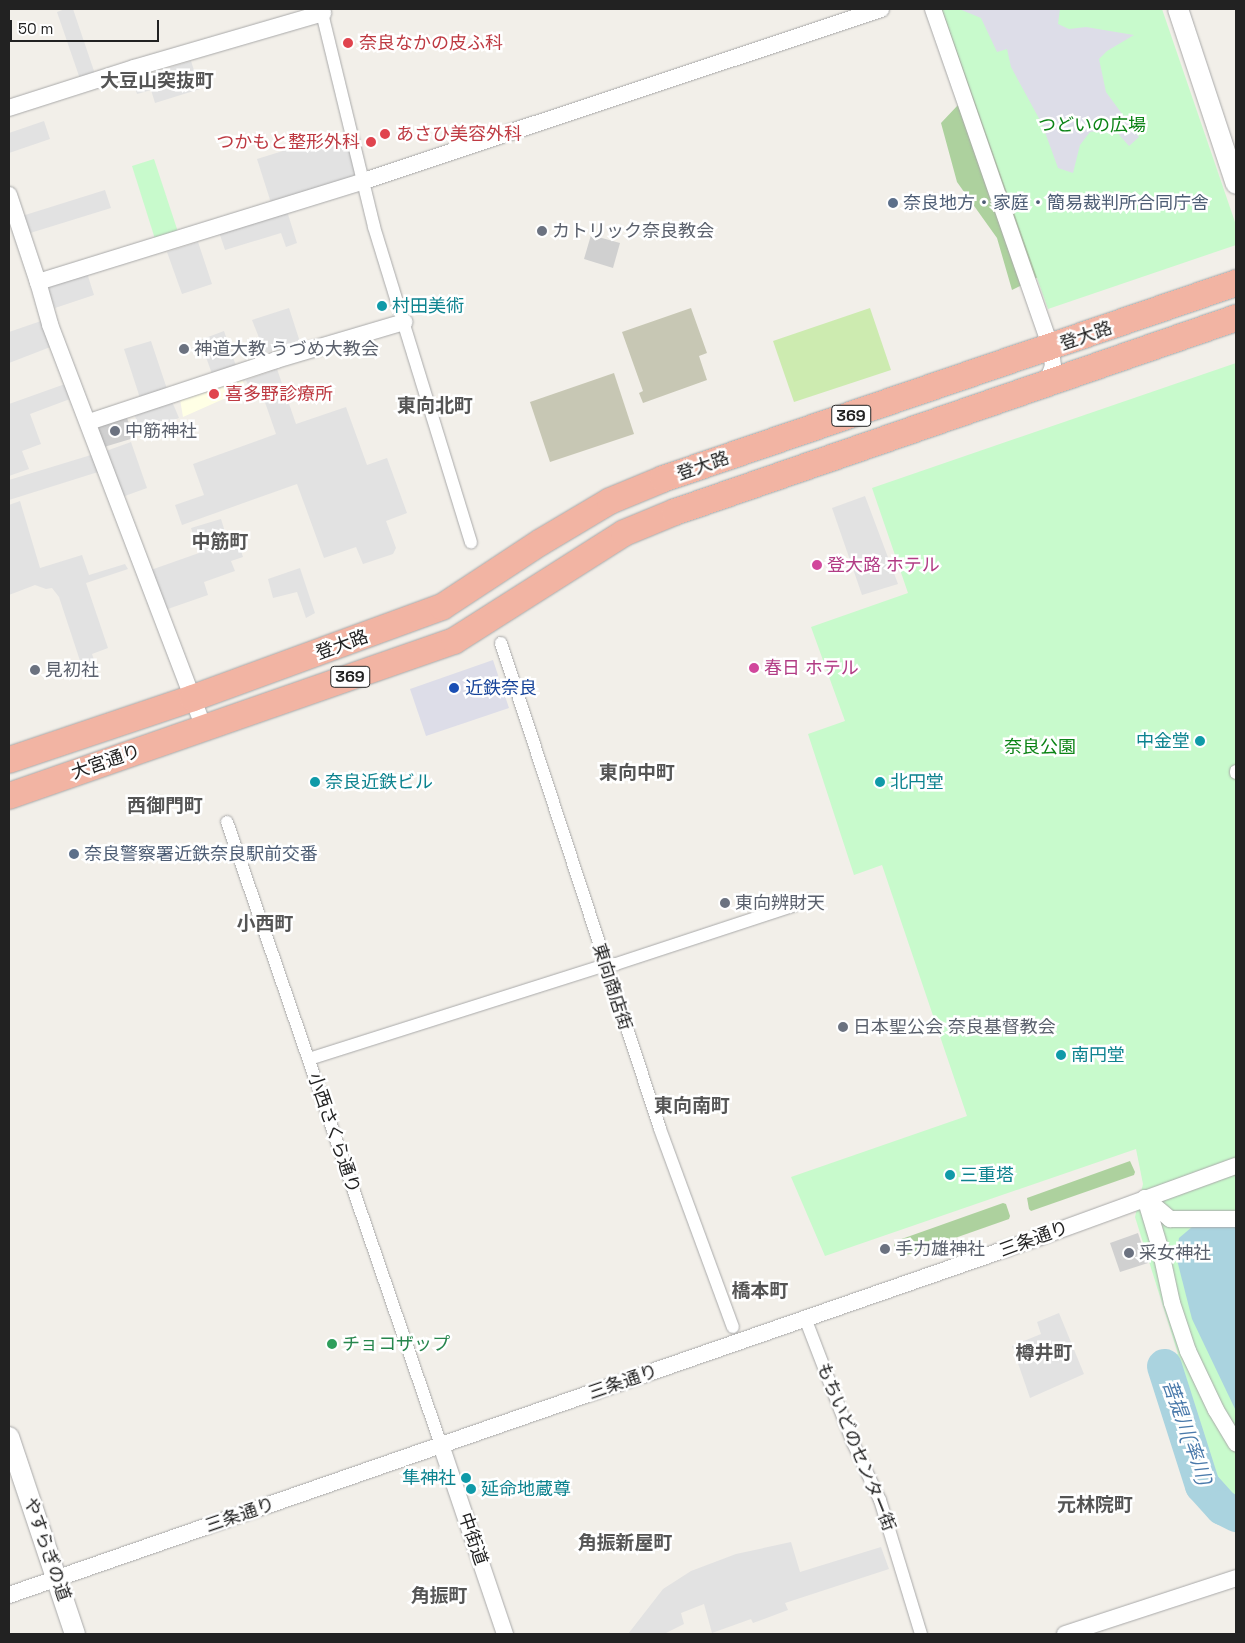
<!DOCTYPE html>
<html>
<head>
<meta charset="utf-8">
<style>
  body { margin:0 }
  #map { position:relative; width:1245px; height:1643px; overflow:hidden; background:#f2efe9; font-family:"Space Grotesk","Noto Sans JP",sans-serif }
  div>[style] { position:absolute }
  .education>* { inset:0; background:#ffffe5 }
  .religious>* { inset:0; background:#d0d0d0 }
  .construction>* { inset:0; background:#c7c7b4 }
  .grass>* { inset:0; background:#cdebb0 }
  .forest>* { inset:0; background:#add19e }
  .park>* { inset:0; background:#c8facc }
  .parking>* { inset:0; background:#e2e2e2 }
  .plaza>* { inset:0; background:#dddde8 }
  .water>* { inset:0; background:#aad3df }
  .river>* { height:35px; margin:-17.5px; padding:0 17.5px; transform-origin:17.5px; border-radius:17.5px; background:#aad3df }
  .roads { filter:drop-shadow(0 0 1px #a9a9a9) drop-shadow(0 0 1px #a9a9a9) }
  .pedestrian>* { height:12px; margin:-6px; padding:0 6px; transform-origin:6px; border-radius:6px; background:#fff }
  .minor>* { height:16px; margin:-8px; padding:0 8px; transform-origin:8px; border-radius:8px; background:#fff }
  .tertiary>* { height:20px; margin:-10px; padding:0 10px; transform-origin:10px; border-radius:10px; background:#fff }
  .trunk>* { height:26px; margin:-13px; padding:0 13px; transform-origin:13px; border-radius:13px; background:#f2b4a3 }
  .dots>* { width:14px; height:14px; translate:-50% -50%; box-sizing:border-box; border:2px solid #fff; border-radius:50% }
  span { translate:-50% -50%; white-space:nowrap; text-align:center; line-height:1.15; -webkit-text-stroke:5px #fff; paint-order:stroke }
  .shield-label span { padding:1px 4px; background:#fff; border:1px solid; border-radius:4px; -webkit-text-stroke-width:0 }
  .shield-label { font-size:16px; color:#222; font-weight:700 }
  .health-label { font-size:18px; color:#be3a42 }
  .left { translate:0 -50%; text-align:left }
  .right { translate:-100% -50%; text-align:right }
  .park-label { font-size:18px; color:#0c8416 }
  .service-label { font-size:18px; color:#4e5e75 }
  .worship-label { font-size:18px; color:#5b616d }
  .culture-label { font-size:18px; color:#0d838f }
  .street-label { font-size:18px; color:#222 }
  .hotel-label { font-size:18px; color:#b23c85 }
  .transit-label { font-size:18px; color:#164399 }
  .leisure-label { font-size:18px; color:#27864d }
  .neighbourhood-label { font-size:19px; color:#555; font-weight:700 }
  .water-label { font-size:19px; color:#4a7aab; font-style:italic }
  .frame { position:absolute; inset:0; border:10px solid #222; pointer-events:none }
  .scale { position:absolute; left:10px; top:20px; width:149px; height:22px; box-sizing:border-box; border:2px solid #222; border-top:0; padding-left:6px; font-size:15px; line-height:18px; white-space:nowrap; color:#222; -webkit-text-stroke:4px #fff; paint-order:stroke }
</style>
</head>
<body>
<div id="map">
  <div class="education">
    <div style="clip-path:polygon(241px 377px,246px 389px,183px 417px,180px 399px)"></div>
  </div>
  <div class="religious">
    <div style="clip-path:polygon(591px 235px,620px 243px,613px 268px,584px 259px)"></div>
    <div style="clip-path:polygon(126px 415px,134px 438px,104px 447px,97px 425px)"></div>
    <div style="clip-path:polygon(1138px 1233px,1148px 1263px,1120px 1272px,1110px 1243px)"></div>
  </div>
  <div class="construction">
    <div style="clip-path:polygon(691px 308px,707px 353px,699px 356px,707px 380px,643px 403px,639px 393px,643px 391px,622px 332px)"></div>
    <div style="clip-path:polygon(614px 373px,634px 434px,550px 462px,530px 402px)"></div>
  </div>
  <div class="grass">
    <div style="clip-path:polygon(870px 308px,891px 370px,794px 402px,773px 341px)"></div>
  </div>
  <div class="forest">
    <div style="clip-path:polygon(925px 9px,959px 9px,1040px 276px,1012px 290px,997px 238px,957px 182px,941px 123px,958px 105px)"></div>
    <div style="clip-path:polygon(1130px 1161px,1135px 1172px,1134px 1175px,1031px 1211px,1029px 1209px,1027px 1198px)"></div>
    <div style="clip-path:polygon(1003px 1203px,1006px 1204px,1010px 1216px,1009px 1219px,901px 1257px,897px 1255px,894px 1245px,896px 1241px)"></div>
  </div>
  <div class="park">
    <div style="clip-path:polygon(942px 9px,1162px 9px,1236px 225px,1236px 245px,1048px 309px)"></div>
    <div style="clip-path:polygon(154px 159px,178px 232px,155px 239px,132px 166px)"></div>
    <div style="clip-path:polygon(1236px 363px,1236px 1518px,1204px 1496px,1197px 1484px,1155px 1358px,1178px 1354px,1135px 1217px,1143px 1184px,1136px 1149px,825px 1256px,791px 1177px,967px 1116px,882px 865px,854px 875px,808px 734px,845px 721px,811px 627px,908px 593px,872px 488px)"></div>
  </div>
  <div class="parking">
    <div style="clip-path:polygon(65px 9px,73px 9px,95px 74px,80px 79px,57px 12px)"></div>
    <div style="clip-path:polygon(191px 61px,200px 89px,155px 103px,151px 90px,137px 94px,132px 79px)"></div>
    <div style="clip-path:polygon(44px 121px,50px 139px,9px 153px,9px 133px)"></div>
    <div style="clip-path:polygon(344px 132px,358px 179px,272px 206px,257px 159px)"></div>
    <div style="clip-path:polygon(105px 190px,111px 208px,27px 234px,22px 216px)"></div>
    <div style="clip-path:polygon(287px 211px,297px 243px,286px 247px,281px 233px,225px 250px,219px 232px)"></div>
    <div style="clip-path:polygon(198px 242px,212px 284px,182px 294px,167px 252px)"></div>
    <div style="clip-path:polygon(87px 273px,94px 295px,55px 308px,47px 286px)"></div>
    <div style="clip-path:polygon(289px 308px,300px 342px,265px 353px,252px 320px)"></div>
    <div style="clip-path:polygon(44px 320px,53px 346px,9px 363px,9px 332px)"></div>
    <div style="clip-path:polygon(224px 331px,236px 366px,212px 374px,200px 340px)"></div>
    <div style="clip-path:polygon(151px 341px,168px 392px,141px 401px,124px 349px)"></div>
    <div style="clip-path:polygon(277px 369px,296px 424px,346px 407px,367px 465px,387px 458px,407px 513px,386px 521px,396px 548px,393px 554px,363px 564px,356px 547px,324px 558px,297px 484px,182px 525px,175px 505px,204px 495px,193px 464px,276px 434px,259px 385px,249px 389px,246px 380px)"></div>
    <div style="clip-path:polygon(65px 384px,70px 399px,30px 414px,41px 444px,22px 451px,29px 469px,9px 476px,9px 404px)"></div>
    <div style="clip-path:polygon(171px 399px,179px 418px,140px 433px,134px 412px)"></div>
    <div style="clip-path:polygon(131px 442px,147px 488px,122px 497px,106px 451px)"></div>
    <div style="clip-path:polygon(91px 455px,98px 472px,9px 500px,9px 480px)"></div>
    <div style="clip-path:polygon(865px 496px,898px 584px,862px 595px,832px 508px)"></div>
    <div style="clip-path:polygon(20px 501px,40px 568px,82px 555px,89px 575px,125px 564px,128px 569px,86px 583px,108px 648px,92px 654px,99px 674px,86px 679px,59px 597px,52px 588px,46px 589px,35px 585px,9px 595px,9px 505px)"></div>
    <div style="clip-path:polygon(221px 519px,226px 535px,235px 532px,243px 557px,231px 561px,235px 571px,204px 582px,208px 595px,162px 611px,148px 571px,199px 553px,191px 528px)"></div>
    <div style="clip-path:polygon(300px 568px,315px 613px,306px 618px,297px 592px,273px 598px,268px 579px)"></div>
    <div style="clip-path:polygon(1059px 1313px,1084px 1374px,1030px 1398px,1012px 1346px,1041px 1334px,1037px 1322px)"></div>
    <div style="clip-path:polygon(791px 1542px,800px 1572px,881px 1547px,889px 1569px,785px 1603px,788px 1610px,753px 1623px,751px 1619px,712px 1633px,704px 1604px,681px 1613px,684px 1624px,664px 1634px,628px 1634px,663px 1589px,691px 1571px,736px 1554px)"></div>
  </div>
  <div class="plaza">
    <div style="clip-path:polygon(959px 9px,1060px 9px,1058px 24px,1069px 29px,1086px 27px,1134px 35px,1107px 51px,1099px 59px,1106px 92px,1139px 137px,1129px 146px,1114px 129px,1090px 132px,1080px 145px,1073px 173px,1058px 168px,1042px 124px,1011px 67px,1007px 49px,997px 52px,981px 18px)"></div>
    <div style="clip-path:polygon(493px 660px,509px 708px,426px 736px,410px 689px)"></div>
  </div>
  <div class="water">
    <div style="clip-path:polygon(1192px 1227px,1236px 1227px,1236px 1411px,1192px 1319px,1176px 1256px,1179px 1238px)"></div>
  </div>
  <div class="river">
    <div style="left:1164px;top:1366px;width:125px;rotate:72.3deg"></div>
    <div style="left:1202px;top:1485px;width:30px;rotate:48deg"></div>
    <div style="left:1222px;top:1507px;width:16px;rotate:27deg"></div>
  </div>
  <div class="roads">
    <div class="pedestrian">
      <div style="left:321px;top:9px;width:224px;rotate:76.3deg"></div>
      <div style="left:374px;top:227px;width:330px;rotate:72.9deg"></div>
      <div style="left:501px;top:643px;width:511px;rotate:71.88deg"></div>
      <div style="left:660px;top:1129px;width:211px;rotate:69.8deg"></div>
      <div style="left:1236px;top:771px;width:2px;rotate:90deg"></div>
      <div style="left:227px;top:822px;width:659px;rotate:71.04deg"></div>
      <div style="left:309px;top:1059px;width:311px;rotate:-17.6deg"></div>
      <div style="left:605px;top:965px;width:11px;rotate:-5deg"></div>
      <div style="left:616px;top:964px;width:202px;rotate:-18.2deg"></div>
      <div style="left:805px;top:1318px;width:134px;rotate:69deg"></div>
      <div style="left:853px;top:1443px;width:63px;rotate:64.7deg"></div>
      <div style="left:880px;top:1500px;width:140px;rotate:73deg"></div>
    </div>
    <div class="minor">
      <div style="left:933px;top:9px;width:359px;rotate:70.8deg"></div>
      <div style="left:1051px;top:348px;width:18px;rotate:84deg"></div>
      <div style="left:1053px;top:366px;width:17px;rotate:111deg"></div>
      <div style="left:9px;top:108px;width:131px;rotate:-17.7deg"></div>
      <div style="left:134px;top:68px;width:197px;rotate:-16.2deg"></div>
      <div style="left:9px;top:195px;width:92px;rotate:71.6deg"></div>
      <div style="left:89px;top:422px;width:197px;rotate:-18.3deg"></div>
      <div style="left:276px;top:360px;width:134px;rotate:-16.5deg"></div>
      <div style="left:204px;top:728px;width:432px;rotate:-110.9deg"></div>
      <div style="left:50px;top:324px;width:44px;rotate:-105.9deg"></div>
      <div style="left:38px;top:282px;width:341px;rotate:-17.2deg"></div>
      <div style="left:364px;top:181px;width:545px;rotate:-18.4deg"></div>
      <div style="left:1145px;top:1198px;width:52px;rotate:73.3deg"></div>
      <div style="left:1160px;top:1248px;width:56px;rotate:77.7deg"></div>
      <div style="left:1172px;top:1303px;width:51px;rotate:71.6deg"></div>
      <div style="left:1188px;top:1351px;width:65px;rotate:64.6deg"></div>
      <div style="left:1216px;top:1410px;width:39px;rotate:59deg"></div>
      <div style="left:1145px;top:1198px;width:33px;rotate:40deg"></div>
      <div style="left:1170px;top:1219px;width:66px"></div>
      <div style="left:441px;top:1445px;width:200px;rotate:71.3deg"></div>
      <div style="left:9px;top:1595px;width:1086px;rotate:-19.14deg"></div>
      <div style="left:1035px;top:1239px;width:214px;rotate:-20deg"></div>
      <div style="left:1065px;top:1634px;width:180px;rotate:-18.1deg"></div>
    </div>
    <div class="tertiary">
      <div style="left:1178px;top:9px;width:184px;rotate:71.7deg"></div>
      <div style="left:9px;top:1437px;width:208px;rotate:71.5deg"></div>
    </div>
    <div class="trunk">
      <div style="left:9px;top:760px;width:194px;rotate:-18.6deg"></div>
      <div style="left:193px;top:698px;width:265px;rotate:-20.1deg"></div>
      <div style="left:442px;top:607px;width:118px;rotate:-33.3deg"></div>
      <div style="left:541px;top:542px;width:80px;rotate:-30.7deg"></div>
      <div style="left:610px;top:501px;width:57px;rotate:-22.5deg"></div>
      <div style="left:663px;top:479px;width:606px;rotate:-18.88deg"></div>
      <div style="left:9px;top:796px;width:471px;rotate:-19.2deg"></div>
      <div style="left:454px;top:641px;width:201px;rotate:-32.4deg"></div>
      <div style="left:624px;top:533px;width:55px;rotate:-22.4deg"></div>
      <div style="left:675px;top:512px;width:594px;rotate:-19.08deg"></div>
    </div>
  </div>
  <div class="dots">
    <div style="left:348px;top:43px;background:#e0444e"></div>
    <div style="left:385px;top:134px;background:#e0444e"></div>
    <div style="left:371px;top:142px;background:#e0444e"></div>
    <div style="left:893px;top:203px;background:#5c6f8a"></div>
    <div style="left:542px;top:231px;background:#6b7280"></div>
    <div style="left:382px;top:306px;background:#0f9aa8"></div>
    <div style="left:184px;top:349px;background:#6b7280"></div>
    <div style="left:214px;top:394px;background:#e0444e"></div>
    <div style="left:115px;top:431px;background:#6b7280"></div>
    <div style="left:817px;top:565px;background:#d1479c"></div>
    <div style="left:754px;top:668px;background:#d1479c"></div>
    <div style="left:35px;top:670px;background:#6b7280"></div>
    <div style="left:454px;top:688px;background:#1a4fb4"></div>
    <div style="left:1200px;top:741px;background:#0f9aa8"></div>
    <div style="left:315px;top:782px;background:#0f9aa8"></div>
    <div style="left:880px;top:782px;background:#0f9aa8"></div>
    <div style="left:74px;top:854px;background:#5c6f8a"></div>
    <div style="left:725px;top:903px;background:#6b7280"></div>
    <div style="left:843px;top:1027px;background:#6b7280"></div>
    <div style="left:1061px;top:1055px;background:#0f9aa8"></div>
    <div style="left:950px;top:1175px;background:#0f9aa8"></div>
    <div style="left:885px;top:1249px;background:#6b7280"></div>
    <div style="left:1129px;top:1253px;background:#6b7280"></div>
    <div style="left:332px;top:1344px;background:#2e9e5b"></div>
    <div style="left:466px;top:1478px;background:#0f9aa8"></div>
    <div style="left:471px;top:1489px;background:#0f9aa8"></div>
  </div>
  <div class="shield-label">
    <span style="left:851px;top:416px">369</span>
    <span style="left:350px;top:677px">369</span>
  </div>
  <div class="health-label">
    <span class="left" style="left:359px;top:43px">奈良なかの皮ふ科</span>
    <span class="left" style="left:396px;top:134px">あさひ美容外科</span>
    <span class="right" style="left:360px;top:142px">つかもと整形外科</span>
    <span class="left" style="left:225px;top:394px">喜多野診療所</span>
  </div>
  <div class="park-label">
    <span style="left:1092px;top:125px">つどいの広場</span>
    <span style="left:1040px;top:747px">奈良公園</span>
  </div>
  <div class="service-label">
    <span class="left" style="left:903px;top:203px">奈良地方・家庭・簡易裁判所合同庁舎</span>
    <span class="left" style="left:84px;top:854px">奈良警察署近鉄奈良駅前交番</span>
  </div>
  <div class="worship-label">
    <span class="left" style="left:552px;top:231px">カトリック奈良教会</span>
    <span class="left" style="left:194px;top:349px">神道大教 うづめ大教会</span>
    <span class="left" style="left:125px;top:431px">中筋神社</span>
    <span class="left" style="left:45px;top:670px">見初社</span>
    <span class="left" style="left:735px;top:903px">東向辨財天</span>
    <span class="left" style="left:853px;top:1027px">日本聖公会 奈良基督教会</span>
    <span class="left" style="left:895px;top:1249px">手力雄神社</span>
    <span class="left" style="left:1139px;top:1253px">采女神社</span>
  </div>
  <div class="culture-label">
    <span class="left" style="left:392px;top:306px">村田美術</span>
    <span class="right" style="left:1190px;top:741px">中金堂</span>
    <span class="left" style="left:325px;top:782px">奈良近鉄ビル</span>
    <span class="left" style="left:890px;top:782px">北円堂</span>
    <span class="left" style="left:1071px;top:1055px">南円堂</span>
    <span class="left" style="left:960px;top:1175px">三重塔</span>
    <span class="right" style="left:456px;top:1478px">隼神社</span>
    <span class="left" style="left:481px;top:1489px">延命地蔵尊</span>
  </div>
  <div class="street-label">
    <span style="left:1086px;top:336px;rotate:-19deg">登大路</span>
    <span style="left:703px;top:466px;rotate:-19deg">登大路</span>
    <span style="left:342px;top:645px;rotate:-20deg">登大路</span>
    <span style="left:106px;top:762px;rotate:-19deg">大宮通り</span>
    <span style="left:612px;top:987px;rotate:72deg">東向商店街</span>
    <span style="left:334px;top:1133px;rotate:71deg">小西さくら通り</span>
    <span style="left:1034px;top:1239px;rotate:-20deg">三条通り</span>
    <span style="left:623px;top:1382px;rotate:-19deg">三条通り</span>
    <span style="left:856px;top:1447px;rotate:68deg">もちいどのセンター街</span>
    <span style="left:240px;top:1515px;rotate:-19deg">三条通り</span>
    <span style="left:473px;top:1539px;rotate:71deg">中街道</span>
    <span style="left:47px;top:1549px;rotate:71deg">やすらぎの道</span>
  </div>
  <div class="hotel-label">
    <span class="left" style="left:827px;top:565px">登大路 ホテル</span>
    <span class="left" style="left:764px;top:668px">春日 ホテル</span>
  </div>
  <div class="transit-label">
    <span class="left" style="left:465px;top:688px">近鉄奈良</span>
  </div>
  <div class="leisure-label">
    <span class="left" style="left:342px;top:1344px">チョコザップ</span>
  </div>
  <div class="neighbourhood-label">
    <span style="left:157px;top:81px">大豆山突抜町</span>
    <span style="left:435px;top:406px">東向北町</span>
    <span style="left:220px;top:542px">中筋町</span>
    <span style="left:637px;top:773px">東向中町</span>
    <span style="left:165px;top:806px">西御門町</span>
    <span style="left:265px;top:924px">小西町</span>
    <span style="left:692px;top:1106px">東向南町</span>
    <span style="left:760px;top:1291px">橋本町</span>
    <span style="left:1044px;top:1353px">樽井町</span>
    <span style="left:1095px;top:1505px">元林院町</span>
    <span style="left:625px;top:1543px">角振新屋町</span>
    <span style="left:439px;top:1596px">角振町</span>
  </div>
  <div class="water-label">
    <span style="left:1187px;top:1432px;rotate:70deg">菩提川(率川)</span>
  </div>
  <div class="frame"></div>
  <div class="scale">50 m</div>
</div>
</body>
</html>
